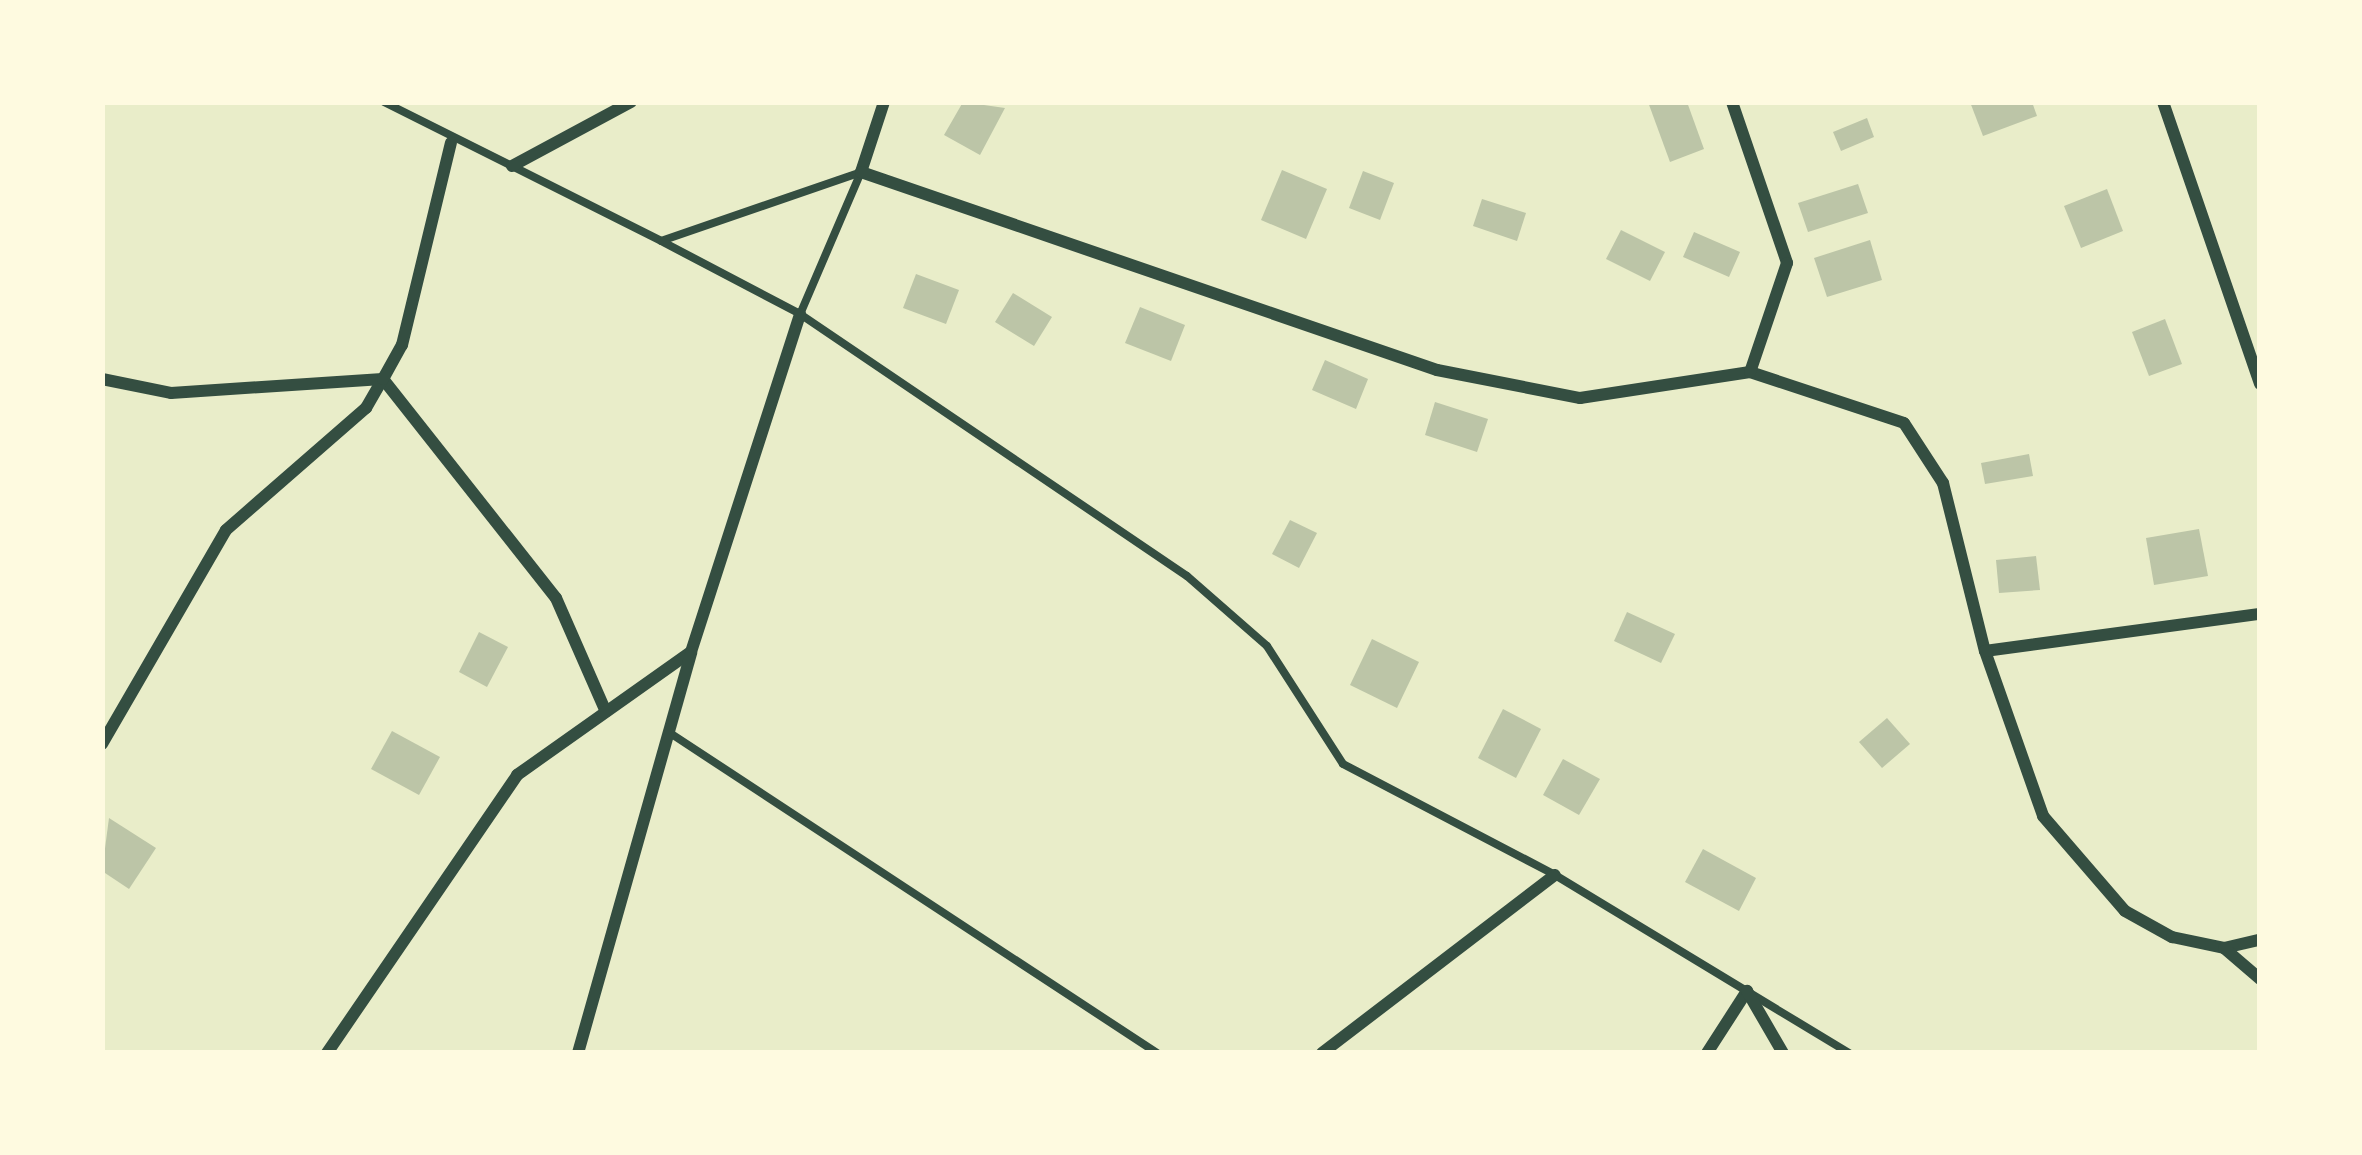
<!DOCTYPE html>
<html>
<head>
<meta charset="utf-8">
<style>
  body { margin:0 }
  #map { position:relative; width:2362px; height:1155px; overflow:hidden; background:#e9edc9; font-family:"Times New Roman",serif }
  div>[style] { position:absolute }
  .building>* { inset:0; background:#bcc5a7 }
  .service>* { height:8px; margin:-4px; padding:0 4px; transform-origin:4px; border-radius:4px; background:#344e41 }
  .minor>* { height:12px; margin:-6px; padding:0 6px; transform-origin:6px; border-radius:6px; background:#344e41 }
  span { translate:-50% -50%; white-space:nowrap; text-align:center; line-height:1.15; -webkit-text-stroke:9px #fefae0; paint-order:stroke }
  .frame { position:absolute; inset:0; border:105px solid #fefae0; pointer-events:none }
</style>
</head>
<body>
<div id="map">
  <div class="building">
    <div style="clip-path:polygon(963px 102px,1005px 108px,980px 155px,944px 135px)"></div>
    <div style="clip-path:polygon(1648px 102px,1687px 102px,1704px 149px,1670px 162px)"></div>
    <div style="clip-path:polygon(1970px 102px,2032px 102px,2037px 116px,1983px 136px)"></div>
    <div style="clip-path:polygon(1867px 118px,1874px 137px,1841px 151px,1833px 132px)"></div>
    <div style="clip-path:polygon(1282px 170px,1327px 189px,1306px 239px,1261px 220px)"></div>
    <div style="clip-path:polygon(1363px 171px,1394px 183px,1380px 220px,1349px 208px)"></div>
    <div style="clip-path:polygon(1858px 184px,1868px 213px,1808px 232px,1798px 203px)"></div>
    <div style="clip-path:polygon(2107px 189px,2123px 231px,2081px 248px,2064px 206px)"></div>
    <div style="clip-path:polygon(1482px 199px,1526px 213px,1517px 241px,1473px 226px)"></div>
    <div style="clip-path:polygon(1621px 230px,1665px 252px,1650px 281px,1606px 259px)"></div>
    <div style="clip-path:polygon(1694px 232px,1740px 252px,1729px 277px,1683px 257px)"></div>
    <div style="clip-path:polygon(1870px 240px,1882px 280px,1827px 297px,1814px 258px)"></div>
    <div style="clip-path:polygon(916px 274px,959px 290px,946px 324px,903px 308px)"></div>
    <div style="clip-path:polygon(1013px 293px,1052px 317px,1034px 346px,995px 322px)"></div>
    <div style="clip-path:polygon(1140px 307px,1185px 325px,1171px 361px,1125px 343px)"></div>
    <div style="clip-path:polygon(2165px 319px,2182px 364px,2149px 376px,2132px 332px)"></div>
    <div style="clip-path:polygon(1325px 360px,1368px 379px,1356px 409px,1312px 390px)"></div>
    <div style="clip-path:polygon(1435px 402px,1488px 419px,1477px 452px,1425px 435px)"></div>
    <div style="clip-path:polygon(2029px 454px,2033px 476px,1985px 484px,1981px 463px)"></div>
    <div style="clip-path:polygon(1290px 520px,1317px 533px,1299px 568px,1272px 554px)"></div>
    <div style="clip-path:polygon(2199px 529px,2208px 576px,2154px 585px,2146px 538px)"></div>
    <div style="clip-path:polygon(2036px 556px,2040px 590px,1999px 593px,1996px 560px)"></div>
    <div style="clip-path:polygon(1627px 612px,1675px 634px,1661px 663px,1614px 641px)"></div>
    <div style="clip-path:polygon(479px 632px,508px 647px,487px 687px,459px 672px)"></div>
    <div style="clip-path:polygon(1372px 639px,1419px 662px,1397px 708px,1350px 685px)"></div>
    <div style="clip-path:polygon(1503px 709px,1541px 729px,1516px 778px,1478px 758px)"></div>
    <div style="clip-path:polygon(1887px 718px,1910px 744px,1882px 768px,1859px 742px)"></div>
    <div style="clip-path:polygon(392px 731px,440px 757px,419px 795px,371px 769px)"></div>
    <div style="clip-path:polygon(1563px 759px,1600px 779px,1579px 815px,1543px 795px)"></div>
    <div style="clip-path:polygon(109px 818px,156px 848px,129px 889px,102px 871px)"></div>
    <div style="clip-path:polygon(1703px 849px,1756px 878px,1739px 911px,1685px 882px)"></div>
  </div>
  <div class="service">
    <div style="left:384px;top:102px;width:310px;rotate:26.6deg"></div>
    <div style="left:661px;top:241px;width:209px;rotate:-19deg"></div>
    <div style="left:861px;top:172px;width:155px;rotate:113.2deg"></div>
    <div style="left:800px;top:314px;width:467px;rotate:34.1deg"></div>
    <div style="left:1187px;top:576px;width:106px;rotate:41.2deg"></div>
    <div style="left:1267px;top:646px;width:140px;rotate:57.2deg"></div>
    <div style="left:1343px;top:764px;width:239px;rotate:27.6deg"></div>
    <div style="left:1555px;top:875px;width:344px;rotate:31.2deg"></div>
    <div style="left:663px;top:242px;width:155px;rotate:27.7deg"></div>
    <div style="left:670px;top:733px;width:583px;rotate:33.31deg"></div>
  </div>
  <div class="minor">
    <div style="left:884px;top:102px;width:74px;rotate:108.2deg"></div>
    <div style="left:861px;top:172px;width:609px;rotate:18.97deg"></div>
    <div style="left:1437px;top:370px;width:146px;rotate:11.1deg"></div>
    <div style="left:1580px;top:398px;width:172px;rotate:-8.7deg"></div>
    <div style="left:1750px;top:372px;width:162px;rotate:18.3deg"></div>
    <div style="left:1904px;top:423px;width:72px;rotate:57deg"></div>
    <div style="left:1943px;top:483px;width:173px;rotate:76deg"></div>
    <div style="left:1985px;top:651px;width:175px;rotate:70.6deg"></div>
    <div style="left:2043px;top:816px;width:125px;rotate:49.2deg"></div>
    <div style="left:2125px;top:911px;width:54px;rotate:29deg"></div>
    <div style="left:2172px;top:937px;width:53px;rotate:11.9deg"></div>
    <div style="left:2224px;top:948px;width:37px;rotate:-13deg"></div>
    <div style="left:1732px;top:102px;width:170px;rotate:71.1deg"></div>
    <div style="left:1787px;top:263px;width:115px;rotate:108.7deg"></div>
    <div style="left:2163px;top:102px;width:298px;rotate:71deg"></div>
    <div style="left:512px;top:166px;width:135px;rotate:-28.3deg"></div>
    <div style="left:102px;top:379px;width:70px;rotate:11.5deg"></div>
    <div style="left:171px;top:393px;width:212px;rotate:-3.8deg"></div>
    <div style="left:383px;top:379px;width:279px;rotate:51.7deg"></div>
    <div style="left:556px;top:598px;width:124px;rotate:66.3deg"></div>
    <div style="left:1985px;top:651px;width:277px;rotate:-7.7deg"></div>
    <div style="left:102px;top:744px;width:247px;rotate:-59.9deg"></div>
    <div style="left:226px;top:530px;width:186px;rotate:-41.1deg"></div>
    <div style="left:366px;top:408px;width:34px;rotate:-60deg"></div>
    <div style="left:383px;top:379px;width:39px;rotate:-61deg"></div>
    <div style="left:402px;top:345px;width:208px;rotate:-76.4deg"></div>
    <div style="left:2224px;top:948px;width:48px;rotate:40.7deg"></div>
    <div style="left:327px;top:1053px;width:337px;rotate:-55.6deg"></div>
    <div style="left:517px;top:775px;width:213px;rotate:-35.3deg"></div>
    <div style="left:691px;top:652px;width:355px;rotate:-72.1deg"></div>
    <div style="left:578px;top:1053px;width:416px;rotate:-74.2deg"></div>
    <div style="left:1322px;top:1053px;width:293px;rotate:-37.4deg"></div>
    <div style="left:1707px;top:1053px;width:74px;rotate:-57.2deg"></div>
    <div style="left:1747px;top:991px;width:72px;rotate:59.9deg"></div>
  </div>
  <div class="frame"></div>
</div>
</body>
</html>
